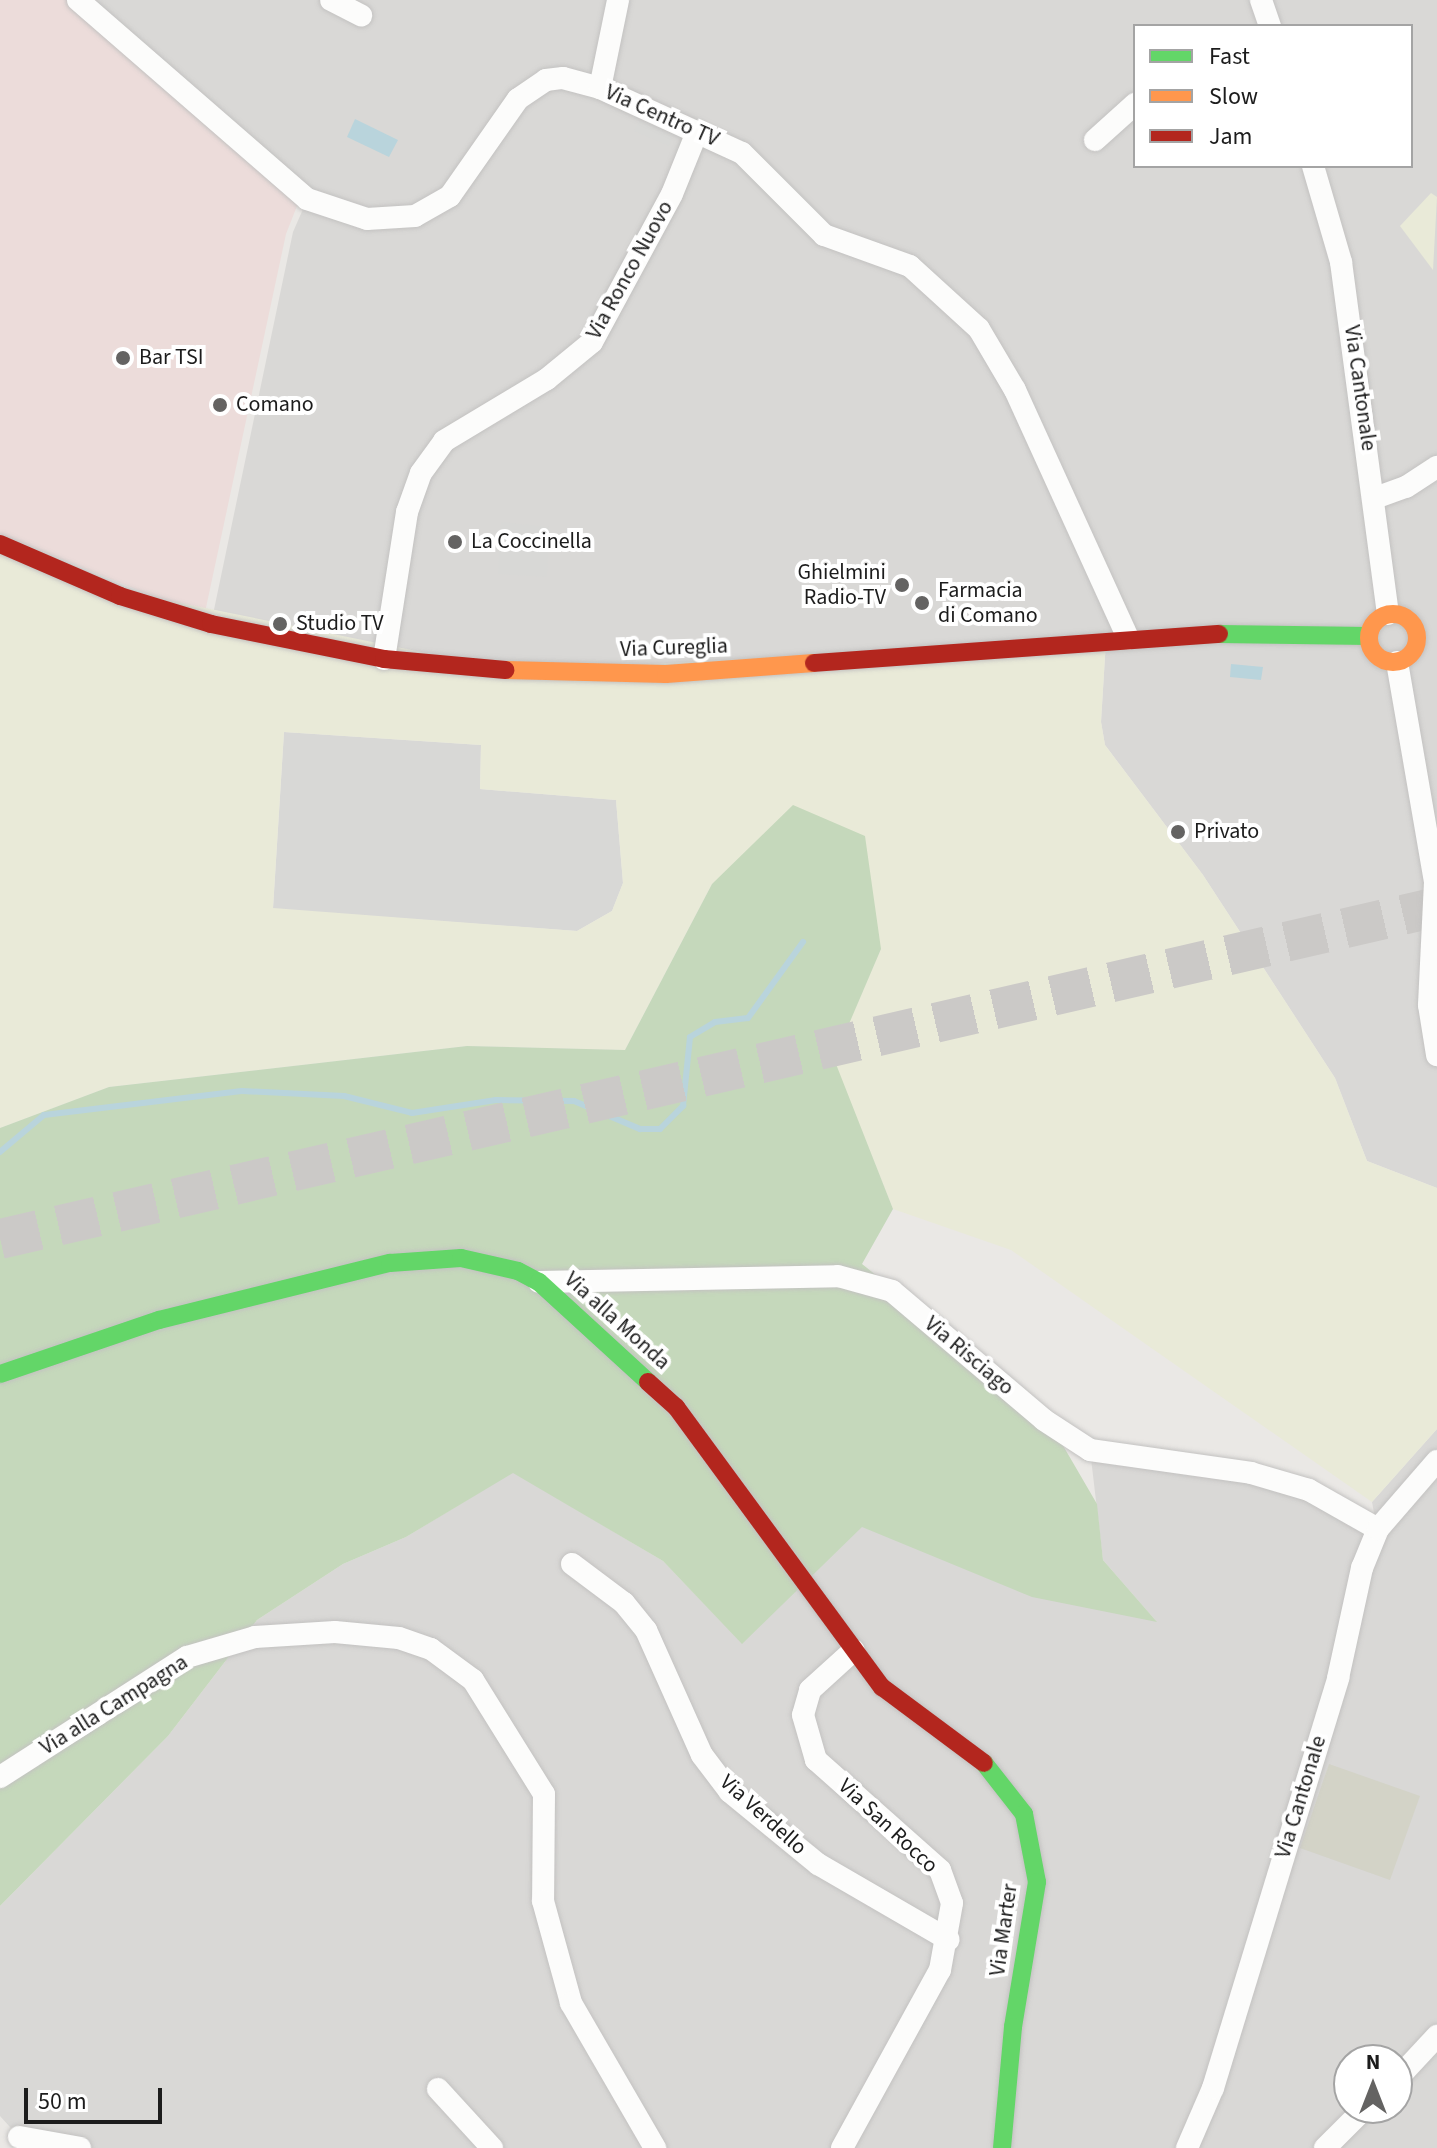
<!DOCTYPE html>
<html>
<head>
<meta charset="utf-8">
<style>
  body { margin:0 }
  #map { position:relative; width:1437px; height:2148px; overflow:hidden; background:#eae8e5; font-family:"Source Sans 3",sans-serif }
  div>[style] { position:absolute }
  .residential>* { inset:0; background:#d9d8d6 }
  .commercial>* { inset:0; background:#ecdcda }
  .religious>* { inset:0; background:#d8d8d6 }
  .construction>* { inset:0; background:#d3d3c7 }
  .farmland>* { inset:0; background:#e9ead8 }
  .forest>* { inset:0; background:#c5d8bb }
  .water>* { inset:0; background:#b9d4dc }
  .stream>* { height:6px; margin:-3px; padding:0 3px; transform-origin:3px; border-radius:3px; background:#b9d4dc }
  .highway-tunnel>* { height:40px; margin-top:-20px; transform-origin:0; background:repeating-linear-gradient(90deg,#cbc9c7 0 40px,transparent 0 60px) }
  .roads { filter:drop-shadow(0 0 2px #c3c2c1) drop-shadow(0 0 2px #c3c2c1) }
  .street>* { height:22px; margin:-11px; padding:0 11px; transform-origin:11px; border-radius:11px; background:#fcfcfb }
  .fast>* { height:18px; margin:-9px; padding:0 9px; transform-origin:9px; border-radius:9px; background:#63d668 }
  .slow>* { height:18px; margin:-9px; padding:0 9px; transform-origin:9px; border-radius:9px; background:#ff974d }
  .slow>.ring { margin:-9px; padding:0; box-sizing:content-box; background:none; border:18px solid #ff974d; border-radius:50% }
  .jam>* { height:18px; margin:-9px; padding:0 9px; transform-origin:9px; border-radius:9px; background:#b3261e }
  .dots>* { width:22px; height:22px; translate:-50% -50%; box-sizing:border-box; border:4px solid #fff; border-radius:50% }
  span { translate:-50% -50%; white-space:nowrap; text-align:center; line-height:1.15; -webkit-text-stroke:8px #fff; paint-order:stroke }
  .street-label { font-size:22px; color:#1c1c1c }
  .poi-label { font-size:22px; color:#1c1c1c }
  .left { translate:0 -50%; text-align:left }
  .right { translate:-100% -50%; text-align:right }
  .legend { position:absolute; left:1133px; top:24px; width:280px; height:144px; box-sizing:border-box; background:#fff; border:2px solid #a4a4a4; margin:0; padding:10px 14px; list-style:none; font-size:24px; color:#1c1c1c }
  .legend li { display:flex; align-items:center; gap:16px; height:40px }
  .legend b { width:40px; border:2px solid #a4a4a4 }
  .north { position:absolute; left:1333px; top:2044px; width:80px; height:80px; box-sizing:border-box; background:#fff; border:2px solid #a4a4a4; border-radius:50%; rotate:0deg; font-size:22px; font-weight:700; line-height:32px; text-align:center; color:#1c1c1c }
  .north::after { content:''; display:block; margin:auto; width:28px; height:36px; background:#646362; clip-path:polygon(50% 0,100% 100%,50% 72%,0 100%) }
  .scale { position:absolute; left:24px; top:2088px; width:138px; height:36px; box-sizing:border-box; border:4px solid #1c1c1c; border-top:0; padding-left:10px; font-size:24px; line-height:28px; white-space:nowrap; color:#1c1c1c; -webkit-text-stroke:6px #fff; paint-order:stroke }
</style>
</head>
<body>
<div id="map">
  <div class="residential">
    <div style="clip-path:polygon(evenodd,78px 0,1437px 0,1437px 1188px,1367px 1161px,1335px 1078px,1203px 875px,1105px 745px,1101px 722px,1106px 640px,544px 672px,211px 624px,293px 232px,307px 200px,78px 0,1135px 26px,1411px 26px,1411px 166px,1135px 166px,1135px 26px)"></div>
    <div style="clip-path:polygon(evenodd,1437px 1429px,1437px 2148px,80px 2148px,19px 2137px,0 2116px,0 1906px,168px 1736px,257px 1620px,343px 1564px,406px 1537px,513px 1472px,663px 1561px,742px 1643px,862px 1526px,1156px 1621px,1103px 1560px,1090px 1450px,1251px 1473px,1377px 1528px,1372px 1502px,1437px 1429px,1349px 2060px,1397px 2060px,1397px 2108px,1349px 2108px,1349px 2060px)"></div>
  </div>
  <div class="commercial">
    <div style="clip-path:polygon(0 0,71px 0,299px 201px,286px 234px,204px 617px,0 534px)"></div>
  </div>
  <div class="religious">
    <div style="clip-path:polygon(640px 120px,674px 135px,669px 146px,634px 131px)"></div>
    <div style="clip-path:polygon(501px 522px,549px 527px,547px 577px,498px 574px)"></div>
    <div style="clip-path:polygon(284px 732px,481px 745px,480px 789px,616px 800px,623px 883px,612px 911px,577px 931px,273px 909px)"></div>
  </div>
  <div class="construction">
    <div style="clip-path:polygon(1329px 1764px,1420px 1796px,1390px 1880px,1300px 1848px)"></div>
  </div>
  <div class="farmland">
    <div style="clip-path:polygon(1431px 193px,1437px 197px,1433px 270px,1400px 226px)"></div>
    <div style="clip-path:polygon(evenodd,0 544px,87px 584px,515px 671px,1106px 640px,1101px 722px,1105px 745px,1203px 875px,1335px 1078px,1367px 1161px,1437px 1188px,1437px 1429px,1372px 1502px,1011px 1250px,893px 1209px,833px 1059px,881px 949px,712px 884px,625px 1050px,467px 1046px,109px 1087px,0 1128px,0 544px,284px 732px,481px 745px,480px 789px,616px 800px,623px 883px,612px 911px,577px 931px,273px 908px,284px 732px)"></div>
  </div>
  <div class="forest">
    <div style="clip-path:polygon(793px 805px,865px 836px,881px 949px,834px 1059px,893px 1209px,862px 1264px,1040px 1406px,1097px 1504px,1103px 1560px,1157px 1622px,1032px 1597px,862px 1527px,742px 1644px,663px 1561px,513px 1473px,406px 1537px,343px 1564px,257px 1620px,168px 1736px,0 1906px,0 1128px,109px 1087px,467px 1046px,625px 1050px,712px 884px)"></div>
  </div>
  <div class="water">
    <div style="clip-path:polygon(355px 119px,398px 140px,389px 157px,347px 137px)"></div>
    <div style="clip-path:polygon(1231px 664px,1263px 667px,1261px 680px,1230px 677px)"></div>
  </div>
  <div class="stream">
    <div style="left:0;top:1152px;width:57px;rotate:-40.1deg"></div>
    <div style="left:44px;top:1115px;width:199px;rotate:-6.9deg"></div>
    <div style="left:242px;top:1091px;width:102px;rotate:2.8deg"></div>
    <div style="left:344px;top:1096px;width:70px;rotate:14deg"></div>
    <div style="left:412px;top:1113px;width:85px;rotate:-8.8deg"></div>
    <div style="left:496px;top:1100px;width:78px;rotate:0.7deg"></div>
    <div style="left:574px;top:1101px;width:72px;rotate:23deg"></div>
    <div style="left:640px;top:1129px;width:20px"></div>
    <div style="left:660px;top:1129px;width:33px;rotate:-45deg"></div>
    <div style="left:683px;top:1106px;width:69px;rotate:-84.2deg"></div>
    <div style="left:690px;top:1037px;width:29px;rotate:-31deg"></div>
    <div style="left:715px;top:1022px;width:33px;rotate:-7deg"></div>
    <div style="left:748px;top:1018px;width:94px;rotate:-54.1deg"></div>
  </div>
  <div class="highway-tunnel">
    <div style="left:0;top:1239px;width:1475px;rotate:-13.01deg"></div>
  </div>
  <div class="roads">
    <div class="street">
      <div style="left:78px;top:0;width:303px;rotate:41deg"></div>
      <div style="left:307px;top:199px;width:63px;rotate:18.4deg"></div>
      <div style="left:367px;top:219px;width:48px;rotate:-3.6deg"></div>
      <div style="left:415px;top:216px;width:40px;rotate:-29.7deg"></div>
      <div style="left:450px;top:196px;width:118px;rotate:-55deg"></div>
      <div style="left:518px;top:99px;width:34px;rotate:-34deg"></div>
      <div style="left:546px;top:80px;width:17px;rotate:-7deg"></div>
      <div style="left:563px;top:78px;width:38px;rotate:15deg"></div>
      <div style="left:600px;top:88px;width:156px;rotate:24.6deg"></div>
      <div style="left:742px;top:153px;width:116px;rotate:45deg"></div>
      <div style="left:824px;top:235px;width:91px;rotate:19.8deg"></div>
      <div style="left:910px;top:266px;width:93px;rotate:42.4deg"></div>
      <div style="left:979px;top:329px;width:71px;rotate:59.5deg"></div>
      <div style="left:1015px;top:390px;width:273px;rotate:65.5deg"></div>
      <div style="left:331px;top:0;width:34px;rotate:27deg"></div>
      <div style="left:1261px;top:0;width:28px;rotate:71deg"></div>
      <div style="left:600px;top:88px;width:90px;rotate:-78.4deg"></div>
      <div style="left:1095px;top:140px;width:54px;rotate:-42deg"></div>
      <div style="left:1313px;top:166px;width:100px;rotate:73.7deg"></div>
      <div style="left:1341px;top:262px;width:355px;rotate:82.4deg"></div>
      <div style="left:1375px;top:498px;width:33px;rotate:-20deg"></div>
      <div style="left:1406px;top:487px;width:37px;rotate:-33deg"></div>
      <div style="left:384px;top:659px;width:149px;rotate:-81.1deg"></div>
      <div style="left:407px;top:512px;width:41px;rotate:-70.3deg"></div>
      <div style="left:421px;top:473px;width:39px;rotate:-54deg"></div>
      <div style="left:444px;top:441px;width:120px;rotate:-31deg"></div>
      <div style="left:547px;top:379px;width:58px;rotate:-39.4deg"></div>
      <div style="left:592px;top:342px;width:168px;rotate:-61.6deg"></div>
      <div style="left:672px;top:194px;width:67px;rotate:-68deg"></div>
      <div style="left:1397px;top:662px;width:223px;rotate:80.2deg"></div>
      <div style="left:1435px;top:882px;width:123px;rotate:92.8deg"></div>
      <div style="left:1429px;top:1005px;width:51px;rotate:80.9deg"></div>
      <div style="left:539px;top:1282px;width:299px;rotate:-1.1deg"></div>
      <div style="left:838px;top:1276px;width:56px;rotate:15.5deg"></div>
      <div style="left:892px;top:1291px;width:199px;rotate:40.3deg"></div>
      <div style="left:1044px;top:1420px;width:55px;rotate:33.1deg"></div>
      <div style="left:1090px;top:1450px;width:163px;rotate:8.1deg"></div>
      <div style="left:1251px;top:1473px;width:60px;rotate:16.3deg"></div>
      <div style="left:1309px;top:1490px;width:79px;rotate:29.5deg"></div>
      <div style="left:572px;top:1564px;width:65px;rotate:36.9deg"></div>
      <div style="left:624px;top:1603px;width:35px;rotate:51deg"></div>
      <div style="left:646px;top:1630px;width:137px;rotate:65.9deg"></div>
      <div style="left:702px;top:1755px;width:46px;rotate:52.9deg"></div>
      <div style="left:730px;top:1792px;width:114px;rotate:39.3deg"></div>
      <div style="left:818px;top:1864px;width:151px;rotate:30.1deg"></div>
      <div style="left:0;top:1777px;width:222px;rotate:-32.7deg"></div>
      <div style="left:187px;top:1657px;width:71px;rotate:-16.4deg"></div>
      <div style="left:255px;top:1637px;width:80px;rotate:-3.6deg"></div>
      <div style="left:335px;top:1632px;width:64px;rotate:5.4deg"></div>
      <div style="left:399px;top:1638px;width:34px;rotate:19deg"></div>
      <div style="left:431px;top:1649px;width:52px;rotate:36.4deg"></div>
      <div style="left:473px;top:1680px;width:134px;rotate:58.1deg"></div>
      <div style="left:544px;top:1794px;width:107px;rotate:90.5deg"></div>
      <div style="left:543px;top:1901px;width:106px;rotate:74.6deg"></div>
      <div style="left:571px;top:2003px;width:168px;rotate:59.9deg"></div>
      <div style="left:1397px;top:2079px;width:59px;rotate:-47.1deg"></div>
      <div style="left:438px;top:2089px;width:80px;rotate:47.5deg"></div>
      <div style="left:19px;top:2137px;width:62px;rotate:10.2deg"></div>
      <div style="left:842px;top:2148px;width:203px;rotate:-61.2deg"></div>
      <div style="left:940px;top:1970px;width:68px;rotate:-79.8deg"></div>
      <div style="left:952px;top:1903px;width:35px;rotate:-110deg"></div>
      <div style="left:940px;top:1870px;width:166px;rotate:-138.4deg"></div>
      <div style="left:816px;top:1760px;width:47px;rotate:-106.1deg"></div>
      <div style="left:803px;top:1715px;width:26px;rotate:-74deg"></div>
      <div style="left:810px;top:1690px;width:59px;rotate:-42.3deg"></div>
      <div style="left:1187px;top:2148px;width:65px;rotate:-66.6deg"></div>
      <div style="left:1213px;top:2088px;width:429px;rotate:-73deg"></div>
      <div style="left:1338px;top:1678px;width:113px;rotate:-77.7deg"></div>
      <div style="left:1362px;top:1568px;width:42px;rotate:-67.7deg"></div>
      <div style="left:1378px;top:1529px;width:90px;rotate:-49.1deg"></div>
      <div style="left:1325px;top:2148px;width:57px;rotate:-45deg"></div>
    </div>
    <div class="fast">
      <div style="left:1219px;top:634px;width:150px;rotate:0.8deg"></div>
      <div style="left:0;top:1374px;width:168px;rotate:-18.8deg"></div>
      <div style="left:159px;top:1320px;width:238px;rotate:-13.9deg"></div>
      <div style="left:390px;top:1263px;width:71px;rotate:-4deg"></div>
      <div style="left:461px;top:1258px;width:58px;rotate:12.8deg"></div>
      <div style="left:518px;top:1271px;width:24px;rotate:28deg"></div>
      <div style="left:539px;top:1282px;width:148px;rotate:42.5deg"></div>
      <div style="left:984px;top:1763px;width:65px;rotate:51.9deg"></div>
      <div style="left:1024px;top:1814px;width:69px;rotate:79.2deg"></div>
      <div style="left:1037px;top:1882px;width:147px;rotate:99.4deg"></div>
      <div style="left:1013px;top:2027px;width:121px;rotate:95.2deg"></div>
    </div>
    <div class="slow">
      <div class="ring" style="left:1369px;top:614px;width:30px;height:30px"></div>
      <div style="left:506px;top:670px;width:160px;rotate:1.4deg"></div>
      <div style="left:666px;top:674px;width:148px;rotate:-4.3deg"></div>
    </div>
    <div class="jam">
      <div style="left:0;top:544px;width:131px;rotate:23.4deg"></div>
      <div style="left:120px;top:596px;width:95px;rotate:17.1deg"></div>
      <div style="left:211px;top:624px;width:177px;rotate:11.4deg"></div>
      <div style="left:384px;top:659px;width:122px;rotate:5.2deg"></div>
      <div style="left:814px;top:663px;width:406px;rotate:-4.1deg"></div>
      <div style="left:648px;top:1382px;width:38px;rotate:42deg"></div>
      <div style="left:676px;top:1407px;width:348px;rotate:53.7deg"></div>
      <div style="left:882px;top:1687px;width:127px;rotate:36.7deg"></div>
    </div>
  </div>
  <div class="dots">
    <div style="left:123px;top:358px;background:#646362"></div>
    <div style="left:220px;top:405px;background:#646362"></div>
    <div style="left:455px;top:542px;background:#646362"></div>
    <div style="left:902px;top:585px;background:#646362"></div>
    <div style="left:922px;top:603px;background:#646362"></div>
    <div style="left:280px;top:624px;background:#646362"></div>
    <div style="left:1178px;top:832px;background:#646362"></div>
  </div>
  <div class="street-label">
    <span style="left:662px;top:116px;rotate:24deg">Via Centro TV</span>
    <span style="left:630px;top:270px;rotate:-61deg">Via Ronco Nuovo</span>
    <span style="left:1360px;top:388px;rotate:82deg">Via Cantonale</span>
    <span style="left:674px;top:648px;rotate:-2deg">Via Cureglia</span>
    <span style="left:617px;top:1321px;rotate:42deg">Via alla Monda</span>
    <span style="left:969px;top:1356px;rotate:40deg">Via Risciago</span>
    <span style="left:114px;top:1705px;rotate:-32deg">Via alla Campagna</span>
    <span style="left:1301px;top:1797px;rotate:-73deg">Via Cantonale</span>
    <span style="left:763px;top:1815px;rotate:42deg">Via Verdello</span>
    <span style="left:888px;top:1826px;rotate:43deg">Via San Rocco</span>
    <span style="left:1004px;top:1930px;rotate:-82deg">Via Marter</span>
  </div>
  <div class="poi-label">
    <span class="left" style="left:139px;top:358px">Bar TSI</span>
    <span class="left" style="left:236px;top:405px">Comano</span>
    <span class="left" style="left:471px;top:542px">La Coccinella</span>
    <span class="right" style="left:886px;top:585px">Ghielmini<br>Radio-TV</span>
    <span class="left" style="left:938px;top:603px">Farmacia<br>di Comano</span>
    <span class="left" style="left:296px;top:624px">Studio TV</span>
    <span class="left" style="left:1194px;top:832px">Privato</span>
  </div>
  <ul class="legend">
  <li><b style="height:10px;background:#63d668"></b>Fast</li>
  <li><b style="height:10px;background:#ff974d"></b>Slow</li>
  <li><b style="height:10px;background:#b3261e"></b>Jam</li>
  </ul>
  <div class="north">N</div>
  <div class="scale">50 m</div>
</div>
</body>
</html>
